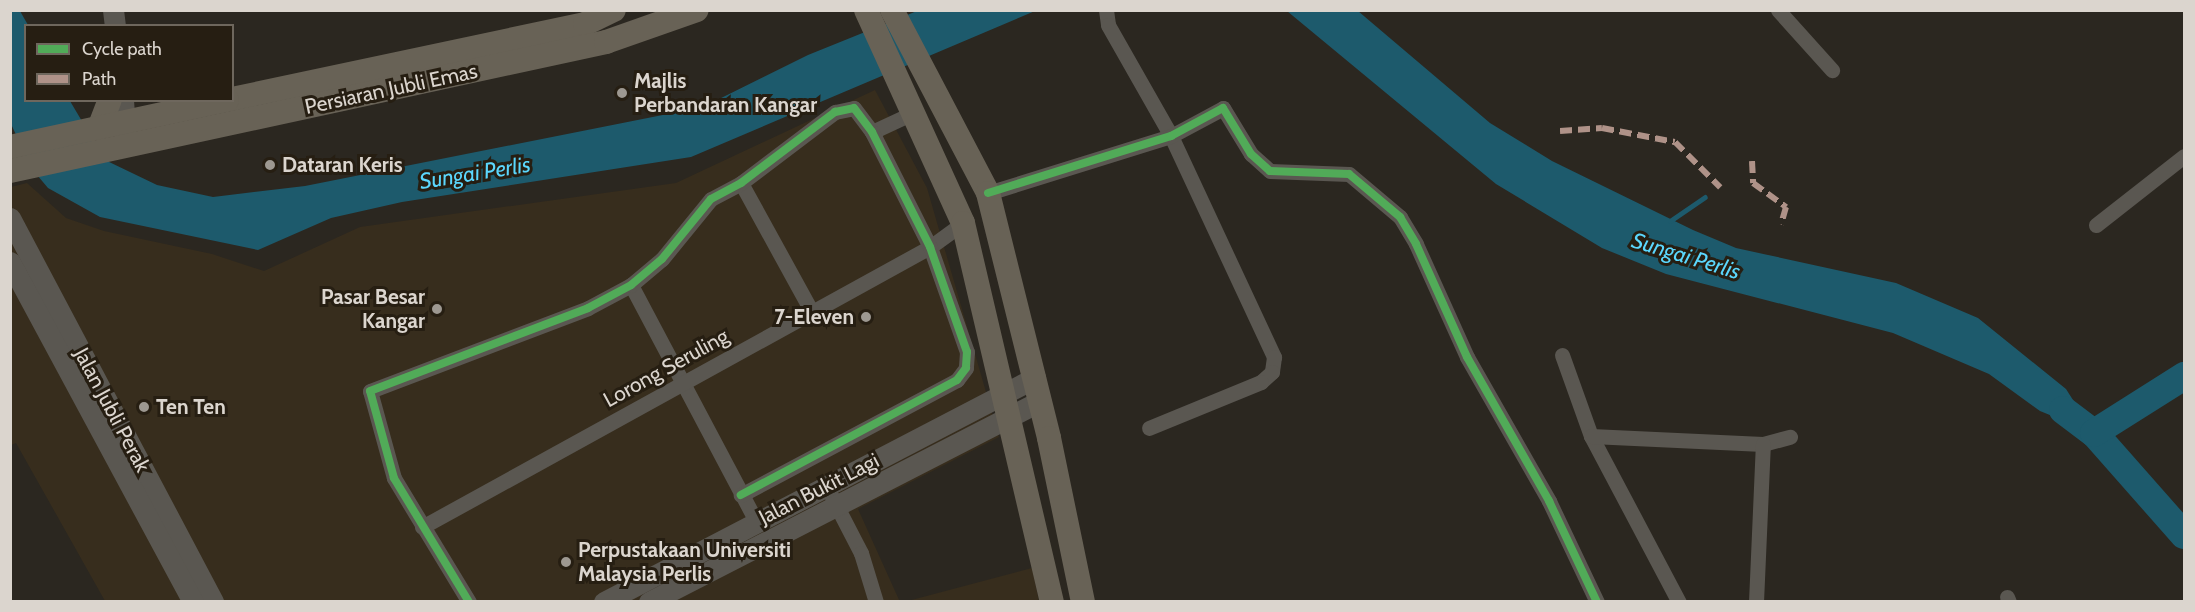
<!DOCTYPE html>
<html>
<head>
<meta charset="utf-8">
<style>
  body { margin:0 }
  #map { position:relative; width:2195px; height:612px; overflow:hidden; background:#2b2720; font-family:Cabin,sans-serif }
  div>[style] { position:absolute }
  .built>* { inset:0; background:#372d1d }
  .water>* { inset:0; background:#1d5a6c }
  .stream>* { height:4.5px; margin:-2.25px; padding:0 2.25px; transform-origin:2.25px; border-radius:2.25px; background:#1d5a6c }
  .river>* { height:28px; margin:-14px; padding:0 14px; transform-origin:14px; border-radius:14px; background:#1d5a6c }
  .street>* { height:15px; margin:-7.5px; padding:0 7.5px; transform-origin:7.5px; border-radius:7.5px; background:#5a5751 }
  .secondary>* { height:21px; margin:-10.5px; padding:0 10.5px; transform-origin:10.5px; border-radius:10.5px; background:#5a5751 }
  .primary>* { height:24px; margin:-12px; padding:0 12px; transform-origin:12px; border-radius:12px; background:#686256 }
  .quiet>* { height:6px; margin-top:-3px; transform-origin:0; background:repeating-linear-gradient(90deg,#af9288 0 12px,transparent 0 18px) }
  .cycleway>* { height:8px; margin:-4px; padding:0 4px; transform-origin:4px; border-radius:4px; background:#51ab58 }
  .dots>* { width:16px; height:16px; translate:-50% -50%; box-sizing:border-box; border:3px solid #261e12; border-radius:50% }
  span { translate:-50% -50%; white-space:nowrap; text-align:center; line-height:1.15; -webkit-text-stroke:6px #261e12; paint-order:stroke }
  .poi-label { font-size:21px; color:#dbd5ce; font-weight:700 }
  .left { translate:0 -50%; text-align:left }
  .right { translate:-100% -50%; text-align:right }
  .street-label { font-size:21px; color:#dbd5ce }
  .water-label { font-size:22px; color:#5bd7fd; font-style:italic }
  .frame { position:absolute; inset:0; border:12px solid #dbd5ce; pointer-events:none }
  .legend { position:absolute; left:24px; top:24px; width:210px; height:78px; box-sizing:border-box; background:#261e12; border:2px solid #6e675d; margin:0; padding:8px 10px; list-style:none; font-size:18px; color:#dbd5ce }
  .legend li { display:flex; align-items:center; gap:12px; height:30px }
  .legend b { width:30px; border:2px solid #6e675d }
</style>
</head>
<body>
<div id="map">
  <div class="built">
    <div style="clip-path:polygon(875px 90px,927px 188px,999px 437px,858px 509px,900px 602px,105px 601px,16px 443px,11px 445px,11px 187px,27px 183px,66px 218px,104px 231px,212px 254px,264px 271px,360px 227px,676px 183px)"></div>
    <div style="clip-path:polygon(1032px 568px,1039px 601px,904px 602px)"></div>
  </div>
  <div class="water">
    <div style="clip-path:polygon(10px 11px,20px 11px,28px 25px,26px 100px,70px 101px,105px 160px,157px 185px,213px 197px,305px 186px,703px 107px,808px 55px,917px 11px,1035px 11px,691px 157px,402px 202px,331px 218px,258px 250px,100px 217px,48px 188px,32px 169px,11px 124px)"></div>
    <div style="clip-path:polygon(1287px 11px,1358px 11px,1490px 123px,1552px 161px,1693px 230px,1736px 248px,1896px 283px,1978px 318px,2066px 389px,2094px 433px,2040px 411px,1989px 374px,1893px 333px,1666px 274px,1602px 248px,1496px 184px)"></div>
  </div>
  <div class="stream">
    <div style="left:1670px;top:221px;width:42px;rotate:-34.4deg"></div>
  </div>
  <div class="river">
    <div style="left:2063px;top:410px;width:39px;rotate:37deg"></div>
    <div style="left:2094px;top:433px;width:136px;rotate:48.6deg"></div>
    <div style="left:2094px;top:433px;width:107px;rotate:-32.3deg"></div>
  </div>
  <div class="street">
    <div style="left:1106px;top:10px;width:15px;rotate:82deg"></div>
    <div style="left:1108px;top:25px;width:128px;rotate:60.4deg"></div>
    <div style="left:1171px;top:136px;width:244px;rotate:65deg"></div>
    <div style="left:1274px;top:357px;width:15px;rotate:98deg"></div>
    <div style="left:1272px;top:372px;width:15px;rotate:138deg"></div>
    <div style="left:1261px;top:382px;width:121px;rotate:157.7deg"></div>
    <div style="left:1778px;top:10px;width:81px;rotate:48deg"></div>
    <div style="left:872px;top:132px;width:45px;rotate:-24.9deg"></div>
    <div style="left:741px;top:183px;width:147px;rotate:61.2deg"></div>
    <div style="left:988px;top:193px;width:192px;rotate:-17.3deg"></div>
    <div style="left:1171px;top:136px;width:59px;rotate:-28.3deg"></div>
    <div style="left:1223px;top:108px;width:54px;rotate:58.7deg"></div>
    <div style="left:1251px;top:154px;width:25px;rotate:42deg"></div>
    <div style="left:1270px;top:171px;width:79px;rotate:2.2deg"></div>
    <div style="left:1349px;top:174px;width:67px;rotate:40.1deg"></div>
    <div style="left:1400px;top:217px;width:31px;rotate:59deg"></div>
    <div style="left:1416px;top:244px;width:124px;rotate:65.7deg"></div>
    <div style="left:1467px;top:357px;width:166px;rotate:60.3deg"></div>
    <div style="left:1549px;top:501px;width:112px;rotate:64.6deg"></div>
    <div style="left:2096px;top:225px;width:112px;rotate:-38.1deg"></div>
    <div style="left:631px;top:285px;width:267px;rotate:62.1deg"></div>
    <div style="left:1562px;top:355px;width:86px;rotate:70.3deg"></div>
    <div style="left:1591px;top:436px;width:188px;rotate:62.1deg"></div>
    <div style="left:1591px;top:436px;width:172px;rotate:2.7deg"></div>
    <div style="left:1763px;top:444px;width:28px;rotate:-15deg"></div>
    <div style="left:832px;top:497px;width:63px;rotate:62.6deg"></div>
    <div style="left:861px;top:553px;width:51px;rotate:73deg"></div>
    <div style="left:422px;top:527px;width:580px;rotate:-28.86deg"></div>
    <div style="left:930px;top:247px;width:41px;rotate:-36deg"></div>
    <div style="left:2007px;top:597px;width:5px;rotate:68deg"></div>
    <div style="left:469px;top:602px;width:145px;rotate:-121.2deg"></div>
    <div style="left:394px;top:478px;width:90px;rotate:-105.4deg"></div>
    <div style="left:370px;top:391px;width:233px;rotate:-20.8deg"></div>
    <div style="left:588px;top:308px;width:49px;rotate:-28.1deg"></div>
    <div style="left:631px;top:285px;width:40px;rotate:-40deg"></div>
    <div style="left:662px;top:259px;width:77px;rotate:-50.8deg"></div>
    <div style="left:711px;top:199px;width:34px;rotate:-28deg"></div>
    <div style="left:741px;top:183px;width:118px;rotate:-37.1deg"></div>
    <div style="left:835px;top:112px;width:19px;rotate:-12deg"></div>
    <div style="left:854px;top:108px;width:30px;rotate:53deg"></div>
    <div style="left:872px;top:132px;width:129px;rotate:63.2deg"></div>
    <div style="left:930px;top:247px;width:111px;rotate:70.6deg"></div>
    <div style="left:967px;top:352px;width:16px;rotate:94deg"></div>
    <div style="left:966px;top:368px;width:15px;rotate:127deg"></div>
    <div style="left:957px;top:380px;width:245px;rotate:152deg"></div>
    <div style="left:1756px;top:602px;width:158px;rotate:-87.5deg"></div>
  </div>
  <div class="secondary">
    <div style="left:113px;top:10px;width:16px;rotate:83deg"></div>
    <div style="left:123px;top:100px;width:39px;rotate:86deg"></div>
    <div style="left:10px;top:218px;width:434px;rotate:62.1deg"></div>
    <div style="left:10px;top:262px;width:386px;rotate:61.7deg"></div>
    <div style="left:604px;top:602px;width:486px;rotate:-27.5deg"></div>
    <div style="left:649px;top:602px;width:440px;rotate:-27.2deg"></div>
  </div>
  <div class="primary">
    <div style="left:866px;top:10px;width:234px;rotate:65.5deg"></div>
    <div style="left:963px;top:223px;width:389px;rotate:76.8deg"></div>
    <div style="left:892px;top:10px;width:207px;rotate:62.3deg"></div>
    <div style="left:988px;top:193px;width:252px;rotate:76deg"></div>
    <div style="left:1049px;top:438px;width:167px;rotate:78.3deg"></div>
    <div style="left:232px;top:99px;width:361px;rotate:-12deg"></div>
    <div style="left:585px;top:24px;width:32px;rotate:-26deg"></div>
    <div style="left:99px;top:128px;width:30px;rotate:-69deg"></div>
    <div style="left:10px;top:147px;width:222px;rotate:-12.2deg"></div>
    <div style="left:10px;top:171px;width:610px;rotate:-12.21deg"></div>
    <div style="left:606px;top:42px;width:96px;rotate:-19.4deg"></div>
  </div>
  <div class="quiet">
    <div style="left:1560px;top:131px;width:42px;rotate:-4.1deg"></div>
    <div style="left:1602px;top:128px;width:74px;rotate:10.9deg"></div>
    <div style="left:1675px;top:142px;width:64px;rotate:45deg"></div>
    <div style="left:1752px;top:161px;width:22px;rotate:87deg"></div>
    <div style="left:1753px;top:183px;width:41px;rotate:36deg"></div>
    <div style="left:1786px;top:207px;width:18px;rotate:106deg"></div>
  </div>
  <div class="cycleway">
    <div style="left:988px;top:193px;width:192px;rotate:-17.3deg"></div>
    <div style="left:1171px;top:136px;width:59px;rotate:-28.3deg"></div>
    <div style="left:1223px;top:108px;width:54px;rotate:58.7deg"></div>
    <div style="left:1251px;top:154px;width:25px;rotate:42deg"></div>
    <div style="left:1270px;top:171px;width:79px;rotate:2.2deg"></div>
    <div style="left:1349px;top:174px;width:67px;rotate:40.1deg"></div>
    <div style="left:1400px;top:217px;width:31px;rotate:59deg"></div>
    <div style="left:1416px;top:244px;width:124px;rotate:65.7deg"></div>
    <div style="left:1467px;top:357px;width:166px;rotate:60.3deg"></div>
    <div style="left:1549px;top:501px;width:112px;rotate:64.6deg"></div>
    <div style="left:469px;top:602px;width:145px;rotate:-121.2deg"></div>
    <div style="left:394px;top:478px;width:90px;rotate:-105.4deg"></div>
    <div style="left:370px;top:391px;width:233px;rotate:-20.8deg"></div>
    <div style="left:588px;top:308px;width:49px;rotate:-28.1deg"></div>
    <div style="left:631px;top:285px;width:40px;rotate:-40deg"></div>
    <div style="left:662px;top:259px;width:77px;rotate:-50.8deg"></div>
    <div style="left:711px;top:199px;width:34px;rotate:-28deg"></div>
    <div style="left:741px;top:183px;width:118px;rotate:-37.1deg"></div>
    <div style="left:835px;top:112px;width:19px;rotate:-12deg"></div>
    <div style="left:854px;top:108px;width:30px;rotate:53deg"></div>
    <div style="left:872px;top:132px;width:129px;rotate:63.2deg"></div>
    <div style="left:930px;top:247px;width:111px;rotate:70.6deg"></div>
    <div style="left:967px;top:352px;width:16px;rotate:94deg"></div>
    <div style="left:966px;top:368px;width:15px;rotate:127deg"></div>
    <div style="left:957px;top:380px;width:245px;rotate:152deg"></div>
  </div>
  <div class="dots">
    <div style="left:622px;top:93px;background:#9d9891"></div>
    <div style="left:270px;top:165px;background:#9d9891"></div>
    <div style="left:437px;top:309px;background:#9d9891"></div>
    <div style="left:866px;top:317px;background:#9d9891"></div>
    <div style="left:144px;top:407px;background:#9d9891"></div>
    <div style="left:566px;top:562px;background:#9d9891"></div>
  </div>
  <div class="poi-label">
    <span class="left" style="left:634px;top:93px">Majlis<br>Perbandaran Kangar</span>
    <span class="left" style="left:282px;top:165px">Dataran Keris</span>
    <span class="right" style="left:425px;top:309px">Pasar Besar<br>Kangar</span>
    <span class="right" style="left:854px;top:317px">7-Eleven</span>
    <span class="left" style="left:156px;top:407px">Ten Ten</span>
    <span class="left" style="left:578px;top:562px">Perpustakaan Universiti<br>Malaysia Perlis</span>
  </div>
  <div class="street-label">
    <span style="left:391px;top:89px;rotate:-12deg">Persiaran Jubli Emas</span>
    <span style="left:666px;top:368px;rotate:-29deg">Lorong Seruling</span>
    <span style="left:112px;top:410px;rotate:62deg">Jalan Jubli Perak</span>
    <span style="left:819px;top:489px;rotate:-27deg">Jalan Bukit Lagi</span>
  </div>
  <div class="water-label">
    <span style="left:475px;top:173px;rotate:-9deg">Sungai Perlis</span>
    <span style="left:1686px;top:256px;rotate:17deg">Sungai Perlis</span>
  </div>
  <div class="frame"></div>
  <ul class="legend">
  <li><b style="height:8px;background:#51ab58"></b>Cycle path</li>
  <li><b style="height:8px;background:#af9288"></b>Path</li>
  </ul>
</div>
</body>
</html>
